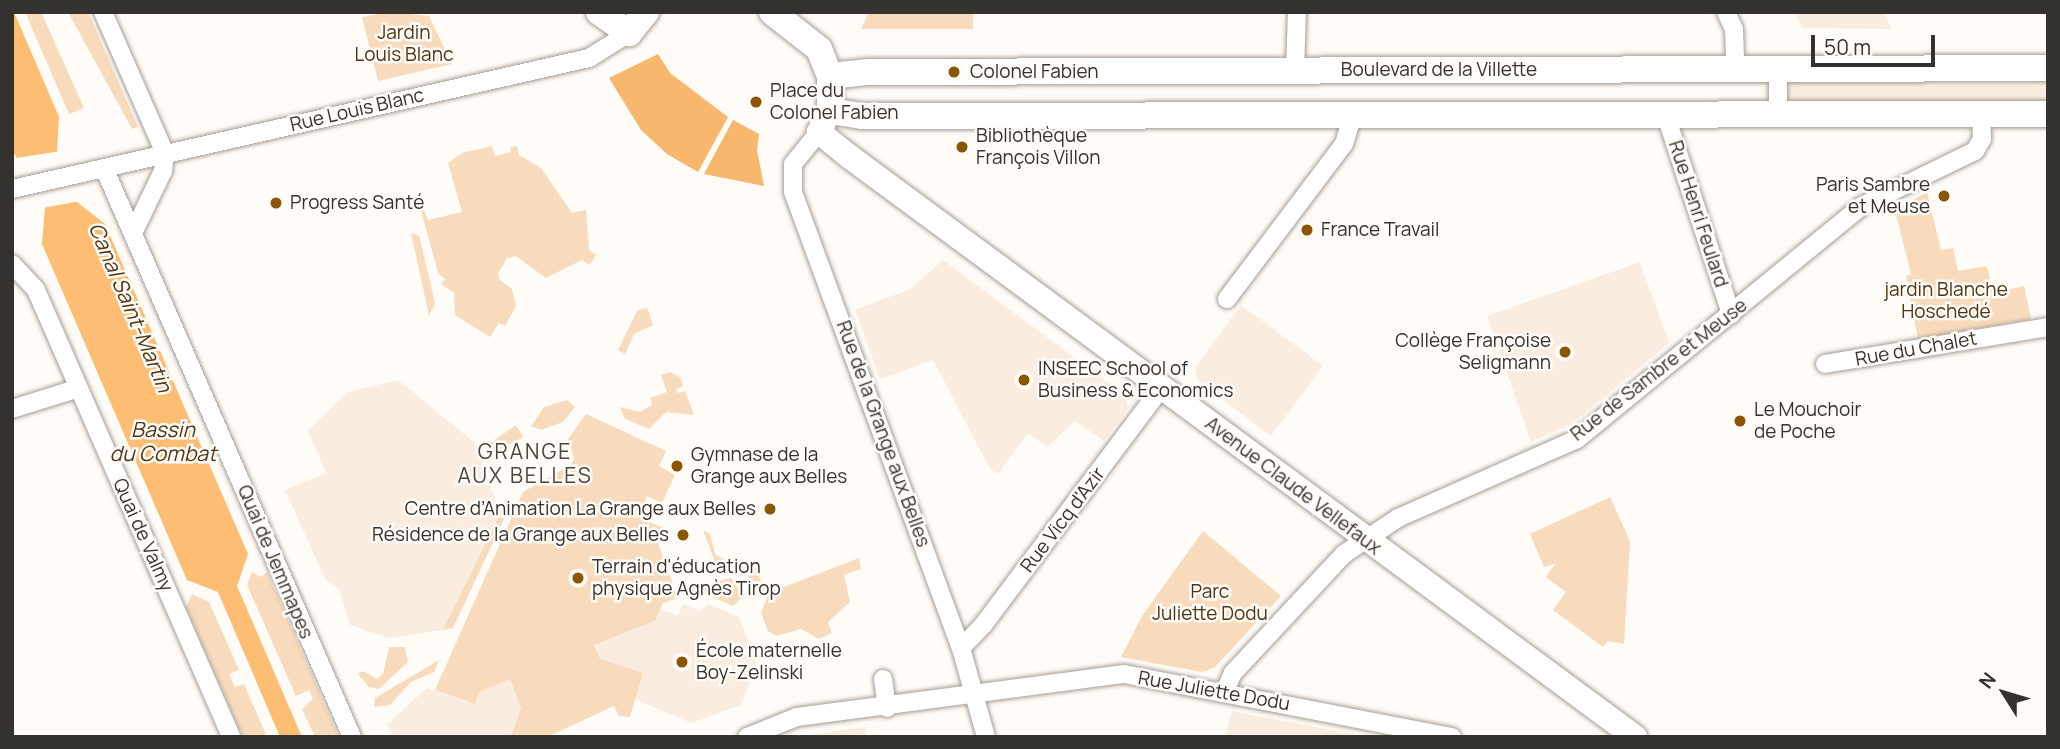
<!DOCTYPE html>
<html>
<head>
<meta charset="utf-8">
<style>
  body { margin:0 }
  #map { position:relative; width:2060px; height:749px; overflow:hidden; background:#fffbf6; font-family:Manrope,sans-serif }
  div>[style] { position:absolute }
  .built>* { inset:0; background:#faeddf }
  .green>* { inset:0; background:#f8dbbc }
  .forest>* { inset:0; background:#f7b76c }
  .water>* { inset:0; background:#fdbd72 }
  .pier>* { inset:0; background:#fffbf6 }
  .roads { filter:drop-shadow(0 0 2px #a49d96) drop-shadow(0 0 2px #a49d96) }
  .street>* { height:18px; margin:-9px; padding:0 9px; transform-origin:9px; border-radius:9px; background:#fff }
  .secondary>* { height:24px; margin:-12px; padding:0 12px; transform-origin:12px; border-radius:12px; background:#fff }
  .primary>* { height:26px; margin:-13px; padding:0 13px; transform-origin:13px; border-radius:13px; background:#fff }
  .dots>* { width:19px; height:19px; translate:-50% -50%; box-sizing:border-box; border:4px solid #fffbf6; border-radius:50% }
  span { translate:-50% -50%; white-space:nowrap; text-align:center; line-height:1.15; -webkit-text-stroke:5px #fffbf6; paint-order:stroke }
  .park-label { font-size:19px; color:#4e3414 }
  .street-label { font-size:19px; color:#34322f }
  .poi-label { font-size:19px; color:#34322f }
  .left { translate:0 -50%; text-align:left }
  .right { translate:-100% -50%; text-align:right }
  .water-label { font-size:21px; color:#513718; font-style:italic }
  .neighbourhood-label { font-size:21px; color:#4b453f; letter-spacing:2px }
  .frame { position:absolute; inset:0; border:14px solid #34322f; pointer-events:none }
  .north { position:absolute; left:1969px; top:658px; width:70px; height:70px; -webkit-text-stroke:5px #fffbf6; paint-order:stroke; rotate:307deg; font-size:19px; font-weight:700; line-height:28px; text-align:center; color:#34322f }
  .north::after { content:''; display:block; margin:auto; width:24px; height:32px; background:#34322f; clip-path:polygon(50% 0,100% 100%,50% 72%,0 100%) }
  .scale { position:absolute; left:1811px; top:35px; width:124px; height:32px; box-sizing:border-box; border:4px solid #34322f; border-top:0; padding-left:9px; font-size:21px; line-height:24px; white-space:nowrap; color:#34322f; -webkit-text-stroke:5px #fffbf6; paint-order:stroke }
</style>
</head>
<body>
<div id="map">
  <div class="built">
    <div style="clip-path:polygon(1795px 12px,1884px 12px,1891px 29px,1802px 28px)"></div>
    <div style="clip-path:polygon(2048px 78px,2048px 107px,1788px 102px,1789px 81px)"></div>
    <div style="clip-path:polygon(943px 260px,1126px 396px,1128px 408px,1104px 441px,1075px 421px,1047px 447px,1028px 433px,998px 474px,990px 469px,933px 360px,880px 379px,855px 310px,910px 289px)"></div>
    <div style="clip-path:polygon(1640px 262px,1669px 343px,1573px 423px,1531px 442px,1487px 316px)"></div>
    <div style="clip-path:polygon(1241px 305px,1323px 366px,1271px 436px,1197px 380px,1195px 368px)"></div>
    <div style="clip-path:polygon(398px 380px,475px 443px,500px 511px,443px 630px,388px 638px,350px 625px,339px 589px,325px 579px,285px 490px,326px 473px,308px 431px,348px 392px)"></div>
    <div style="clip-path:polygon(683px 604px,700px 611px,708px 604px,739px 617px,757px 664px,741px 705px,691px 723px,635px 699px,633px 673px,600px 659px,594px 645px,655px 621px,660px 609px,678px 616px)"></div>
    <div style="clip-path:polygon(510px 679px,521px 708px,511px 737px,393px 737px,387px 724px,427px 688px,474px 704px,479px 692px)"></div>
    <div style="clip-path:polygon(1232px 711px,1347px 733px,1368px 737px,1225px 737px)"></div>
    <div style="clip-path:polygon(865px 727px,867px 737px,798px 737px,836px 731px)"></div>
  </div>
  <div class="green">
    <div style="clip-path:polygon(25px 12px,41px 12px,84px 108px,69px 114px)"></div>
    <div style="clip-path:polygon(68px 12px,88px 12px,138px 127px,132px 129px)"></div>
    <div style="clip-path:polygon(390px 12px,429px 16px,452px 64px,378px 81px,362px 17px)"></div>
    <div style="clip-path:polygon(869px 12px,973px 12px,973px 29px,861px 29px)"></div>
    <div style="clip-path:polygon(492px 146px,495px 156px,511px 152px,510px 147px,517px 146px,519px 155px,541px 168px,572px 213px,586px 210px,589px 250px,596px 255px,590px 265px,582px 260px,546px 278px,516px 256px,507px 258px,498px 273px,500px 280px,512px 289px,516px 306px,505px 326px,499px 323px,490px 337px,455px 315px,454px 293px,441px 284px,445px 279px,438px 273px,416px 192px,428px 220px,462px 212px,448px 163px,462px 153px)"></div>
    <div style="clip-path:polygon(1927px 192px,1941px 250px,1953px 248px,1958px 271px,1987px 266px,1993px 293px,2024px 286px,2031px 319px,1918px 339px,1906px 276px,1911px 274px,1895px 210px)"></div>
    <div style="clip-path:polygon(411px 233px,419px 236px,430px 281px,435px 304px,429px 315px)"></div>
    <div style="clip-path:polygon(647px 307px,653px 325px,634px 334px,625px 354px,618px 350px,637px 311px)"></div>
    <div style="clip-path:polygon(670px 372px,681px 378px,683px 386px,676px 389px,678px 393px,685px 391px,694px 415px,666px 412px,649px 429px,625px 419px,620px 407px,640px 412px,652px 405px,650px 398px,667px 392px,661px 375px)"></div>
    <div style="clip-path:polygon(567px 400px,575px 407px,563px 422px,541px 430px,531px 426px,544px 407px)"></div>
    <div style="clip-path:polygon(586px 414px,666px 451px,659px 466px,675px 475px,662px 503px,647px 496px,645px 500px,653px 504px,654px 510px,647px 514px,650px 522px,663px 528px,655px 535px,678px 598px,663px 603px,655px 621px,594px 645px,600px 659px,643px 673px,630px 717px,619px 716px,614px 706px,547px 737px,511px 737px,521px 708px,510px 679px,479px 692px,475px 704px,435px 690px,523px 492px,571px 465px,574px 458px,568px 439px)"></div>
    <div style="clip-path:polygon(516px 425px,523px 437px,491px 454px,490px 443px)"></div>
    <div style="clip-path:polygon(1610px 497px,1630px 541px,1624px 644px,1608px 641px,1603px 647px,1553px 610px,1566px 592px,1546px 577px,1556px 563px,1544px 567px,1530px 534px)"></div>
    <div style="clip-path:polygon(501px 511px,504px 519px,453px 628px,443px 630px)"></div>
    <div style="clip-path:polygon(703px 530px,710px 534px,715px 554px,730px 563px,727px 572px,720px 575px)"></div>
    <div style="clip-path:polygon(1203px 531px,1281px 596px,1214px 668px,1202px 672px,1121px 657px,1142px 616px)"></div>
    <div style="clip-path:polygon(859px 558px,861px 569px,844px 575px,850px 602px,828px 622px,832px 633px,819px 639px,801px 629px,776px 636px,768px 631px,761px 613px,767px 598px,753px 590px,748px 575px,754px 563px,766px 594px)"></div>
    <div style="clip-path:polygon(252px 572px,261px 577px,267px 572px,339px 737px,315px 737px,302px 709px,313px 699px,309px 690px,296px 696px,247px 585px)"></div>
    <div style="clip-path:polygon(731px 578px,743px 596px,733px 606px,702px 592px,689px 597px,686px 590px)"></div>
    <div style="clip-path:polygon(192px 594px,209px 602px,239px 670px,229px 674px,235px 687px,244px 684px,267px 737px,243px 737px,186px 607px)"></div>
    <div style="clip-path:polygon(389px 647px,405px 647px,408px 662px,379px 689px,369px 687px,358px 674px,363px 671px,377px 679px,383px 674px)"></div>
    <div style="clip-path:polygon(439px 660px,434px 672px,411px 682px,390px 705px,374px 707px,375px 698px)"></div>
  </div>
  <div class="forest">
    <div style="clip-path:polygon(658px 54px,670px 73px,728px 117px,698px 172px,667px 154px,641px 130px,609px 78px)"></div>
    <div style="clip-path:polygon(733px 120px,759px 134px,757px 150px,764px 186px,704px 174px)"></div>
  </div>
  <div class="water">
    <div style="clip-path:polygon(14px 12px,59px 117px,57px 151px,77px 202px,105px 224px,248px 554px,237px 586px,302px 737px,280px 737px,218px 592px,187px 580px,42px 244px,45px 207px,12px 150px)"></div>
  </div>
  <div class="pier">
    <div style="clip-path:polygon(61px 151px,81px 201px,42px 208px,16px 158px)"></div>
  </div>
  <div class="roads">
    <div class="street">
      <div style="left:103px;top:12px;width:154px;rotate:66.3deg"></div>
      <div style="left:165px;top:153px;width:18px;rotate:96deg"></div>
      <div style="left:163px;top:171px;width:67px;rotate:115.8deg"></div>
      <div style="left:1726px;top:12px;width:19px;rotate:65deg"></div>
      <div style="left:1734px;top:29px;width:38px;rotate:88deg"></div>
      <div style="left:1295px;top:71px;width:59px;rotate:-88.1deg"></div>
      <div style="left:1665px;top:113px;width:212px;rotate:71.8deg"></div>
      <div style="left:1778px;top:113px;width:45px;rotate:-90deg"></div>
      <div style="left:819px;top:132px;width:41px;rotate:129.1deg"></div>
      <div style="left:793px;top:164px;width:28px;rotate:90deg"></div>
      <div style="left:793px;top:192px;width:486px;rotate:69.8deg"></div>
      <div style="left:961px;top:648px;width:92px;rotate:74.3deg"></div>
      <div style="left:105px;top:170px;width:618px;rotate:66.46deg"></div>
      <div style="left:12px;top:189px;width:592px;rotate:-12.79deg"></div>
      <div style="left:589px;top:58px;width:47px;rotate:-32deg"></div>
      <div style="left:12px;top:264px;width:35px;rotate:47deg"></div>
      <div style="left:36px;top:290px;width:488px;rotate:66.4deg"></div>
      <div style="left:1227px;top:299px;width:194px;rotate:-53deg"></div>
      <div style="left:1344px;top:144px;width:31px;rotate:-73deg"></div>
      <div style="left:1825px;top:364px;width:226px;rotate:-9.4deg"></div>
      <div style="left:12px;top:409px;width:70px;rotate:-17.4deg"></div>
      <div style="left:961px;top:648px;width:33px;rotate:-46deg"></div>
      <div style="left:984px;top:624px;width:295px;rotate:-53.1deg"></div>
      <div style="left:883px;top:679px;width:29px;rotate:82deg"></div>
      <div style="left:1224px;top:693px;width:22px;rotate:-66deg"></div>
      <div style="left:1233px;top:673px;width:163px;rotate:-47deg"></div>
      <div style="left:1344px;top:554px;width:65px;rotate:-33.7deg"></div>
      <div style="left:1398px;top:518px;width:196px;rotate:-23.8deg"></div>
      <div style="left:1577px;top:439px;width:366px;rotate:-39.3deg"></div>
      <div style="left:1860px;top:207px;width:128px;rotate:-26deg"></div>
      <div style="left:1975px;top:151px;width:14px;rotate:-60deg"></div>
      <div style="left:1982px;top:139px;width:24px;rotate:-92deg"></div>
      <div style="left:747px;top:737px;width:54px;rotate:-21.8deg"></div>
      <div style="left:797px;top:717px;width:330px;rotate:-7.5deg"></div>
      <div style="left:1124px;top:674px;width:334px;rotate:10.9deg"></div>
    </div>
    <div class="secondary">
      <div style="left:830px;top:111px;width:24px;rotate:118deg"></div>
      <div style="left:819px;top:132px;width:40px;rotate:39deg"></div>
      <div style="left:850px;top:157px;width:976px;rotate:36.46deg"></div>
    </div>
    <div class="primary">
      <div style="left:599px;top:12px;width:37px;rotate:35deg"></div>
      <div style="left:629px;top:33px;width:27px;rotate:-51deg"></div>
      <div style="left:772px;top:12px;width:60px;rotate:38.2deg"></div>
      <div style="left:819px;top:49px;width:29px;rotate:68deg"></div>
      <div style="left:830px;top:76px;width:35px;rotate:90deg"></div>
      <div style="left:830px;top:111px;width:32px;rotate:9deg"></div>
      <div style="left:862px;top:116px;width:1186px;rotate:-0.1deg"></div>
      <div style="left:830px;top:76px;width:39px;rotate:-6deg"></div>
      <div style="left:869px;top:72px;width:1179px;rotate:-0.19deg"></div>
    </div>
  </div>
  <div class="dots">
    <div style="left:954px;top:72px;background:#8a5602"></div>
    <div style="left:756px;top:102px;background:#8a5602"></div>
    <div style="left:962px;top:147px;background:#8a5602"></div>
    <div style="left:1944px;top:196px;background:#8a5602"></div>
    <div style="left:276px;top:203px;background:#8a5602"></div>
    <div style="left:1307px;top:230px;background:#8a5602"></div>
    <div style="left:1565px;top:352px;background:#8a5602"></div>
    <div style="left:1024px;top:380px;background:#8a5602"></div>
    <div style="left:1740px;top:421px;background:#8a5602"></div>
    <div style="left:677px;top:466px;background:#8a5602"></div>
    <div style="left:770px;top:509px;background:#8a5602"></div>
    <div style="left:683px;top:535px;background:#8a5602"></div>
    <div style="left:578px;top:578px;background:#8a5602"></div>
    <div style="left:682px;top:662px;background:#8a5602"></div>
  </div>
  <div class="park-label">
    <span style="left:404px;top:44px">Jardin<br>Louis Blanc</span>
    <span style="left:1946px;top:301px">jardin Blanche<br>Hoschedé</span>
    <span style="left:1210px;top:603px">Parc<br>Juliette Dodu</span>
  </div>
  <div class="street-label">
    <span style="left:1439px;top:70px">Boulevard de la Villette</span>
    <span style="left:357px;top:110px;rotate:-13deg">Rue Louis Blanc</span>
    <span style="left:1698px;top:214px;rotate:72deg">Rue Henri Feulard</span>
    <span style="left:1916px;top:349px;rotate:-10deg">Rue du Chalet</span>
    <span style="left:1659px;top:370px;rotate:-38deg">Rue de Sambre et Meuse</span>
    <span style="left:883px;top:434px;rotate:70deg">Rue de la Grange aux Belles</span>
    <span style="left:1293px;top:486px;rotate:37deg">Avenue Claude Vellefaux</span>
    <span style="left:1063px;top:520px;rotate:-53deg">Rue Vicq d'Azir</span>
    <span style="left:143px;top:535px;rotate:66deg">Quai de Valmy</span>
    <span style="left:275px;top:562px;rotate:67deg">Quai de Jemmapes</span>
    <span style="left:1214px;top:691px;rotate:10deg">Rue Juliette Dodu</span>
  </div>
  <div class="poi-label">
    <span class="left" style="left:970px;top:72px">Colonel Fabien</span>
    <span class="left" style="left:770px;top:102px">Place du<br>Colonel Fabien</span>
    <span class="left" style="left:976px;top:147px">Bibliothèque<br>François Villon</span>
    <span class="right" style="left:1930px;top:196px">Paris Sambre<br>et Meuse</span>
    <span class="left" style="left:290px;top:203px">Progress Santé</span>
    <span class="left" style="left:1321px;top:230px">France Travail</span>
    <span class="right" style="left:1551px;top:352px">Collège Françoise<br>Seligmann</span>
    <span class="left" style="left:1038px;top:380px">INSEEC School of<br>Business &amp; Economics</span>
    <span class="left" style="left:1754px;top:421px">Le Mouchoir<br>de Poche</span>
    <span class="left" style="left:691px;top:466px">Gymnase de la<br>Grange aux Belles</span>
    <span class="right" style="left:756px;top:509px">Centre d’Animation La Grange aux Belles</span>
    <span class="right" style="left:669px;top:535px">Résidence de la Grange aux Belles</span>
    <span class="left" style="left:592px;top:578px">Terrain d'éducation<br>physique Agnès Tirop</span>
    <span class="left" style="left:696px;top:662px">École maternelle<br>Boy-Zelinski</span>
  </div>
  <div class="water-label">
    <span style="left:131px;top:307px;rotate:67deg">Canal Saint-Martin</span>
    <span style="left:163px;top:441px">Bassin<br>du Combat</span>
  </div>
  <div class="neighbourhood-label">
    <span style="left:525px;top:463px">GRANGE<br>AUX BELLES</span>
  </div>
  <div class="frame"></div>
  <div class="north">N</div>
  <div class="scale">50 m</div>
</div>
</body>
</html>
